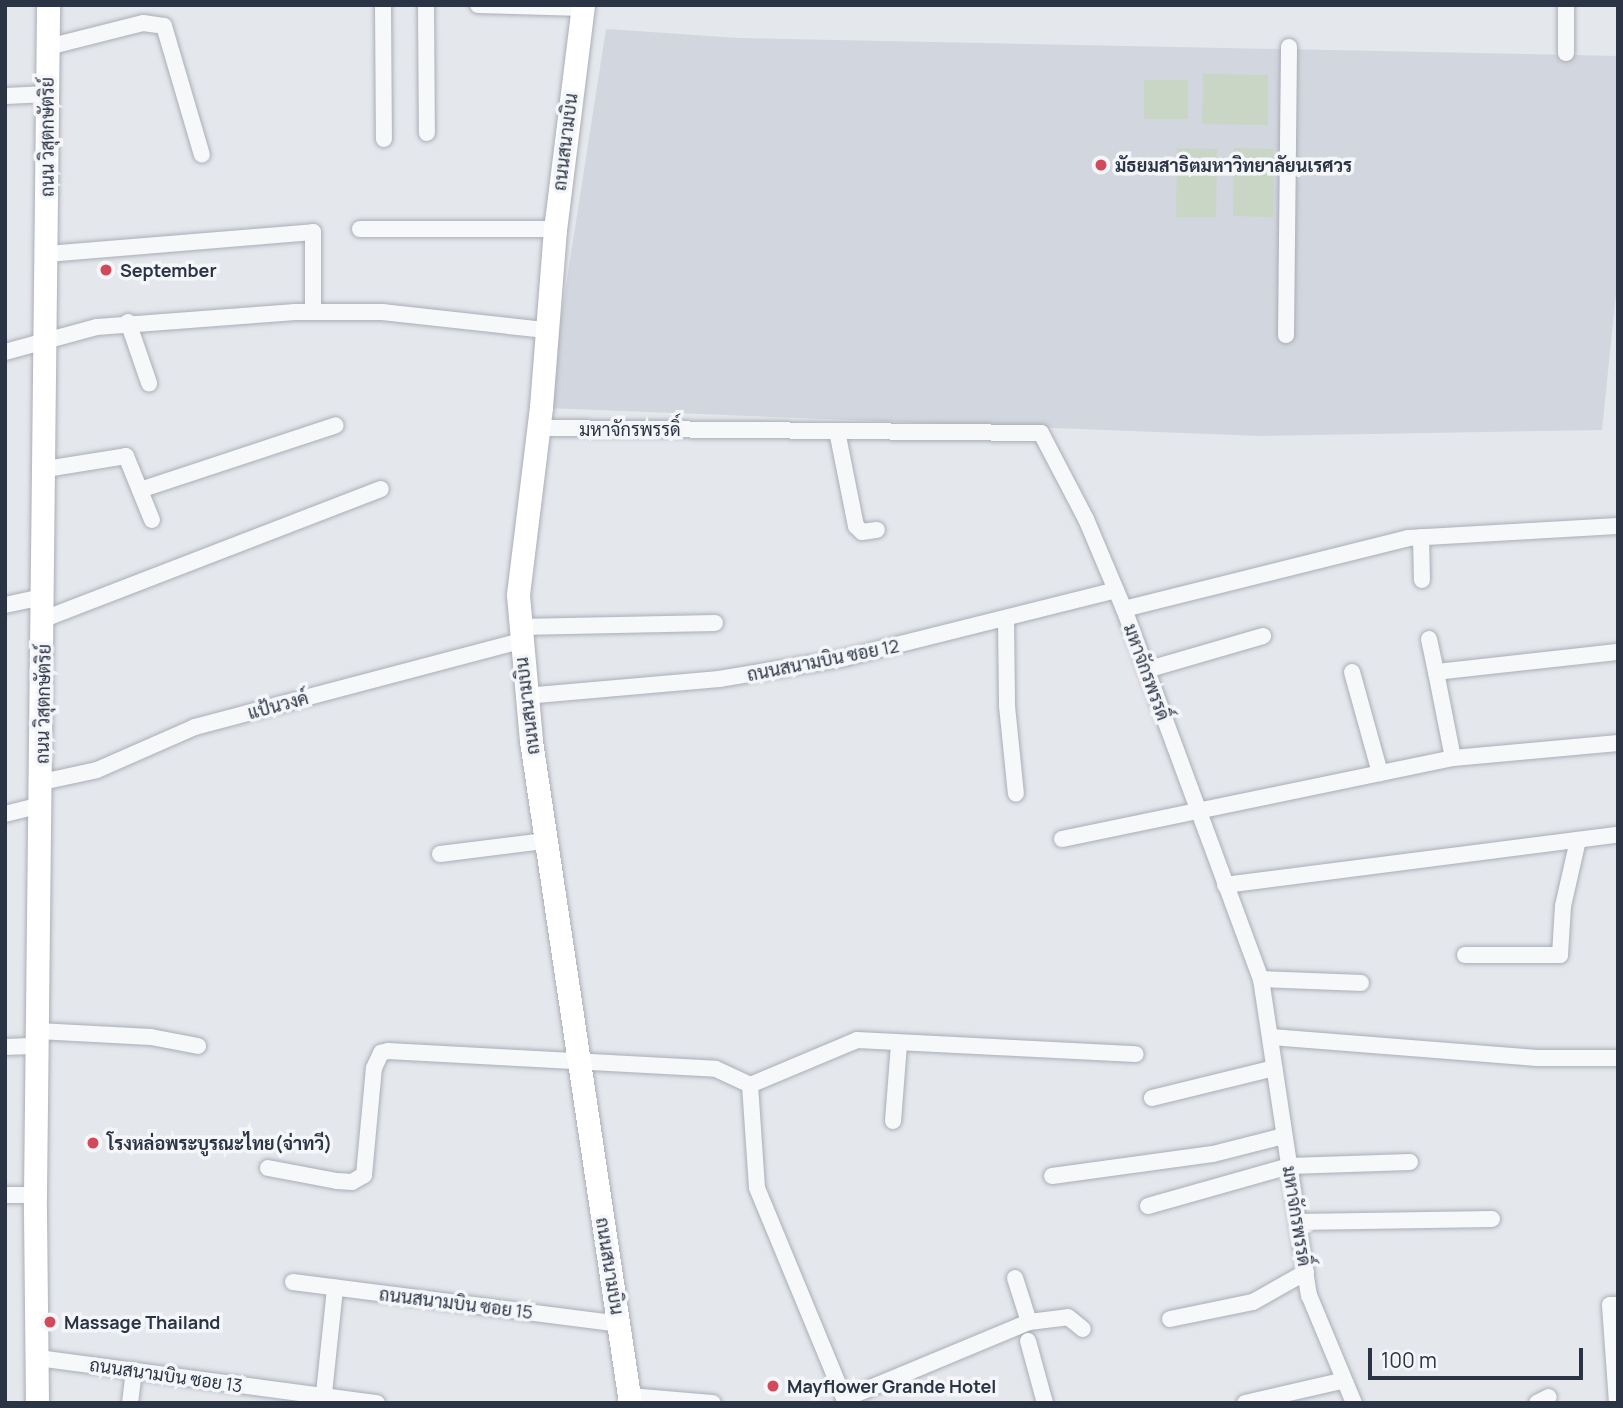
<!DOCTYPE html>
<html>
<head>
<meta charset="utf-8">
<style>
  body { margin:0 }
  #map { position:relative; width:1623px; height:1408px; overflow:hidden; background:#e4e7ec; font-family:Manrope,Sarabun,sans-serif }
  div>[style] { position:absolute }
  .built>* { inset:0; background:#d2d6de }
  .green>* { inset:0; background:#c9d6c5 }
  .roads { filter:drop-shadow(0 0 2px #a9aeb7) drop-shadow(0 0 2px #a9aeb7) }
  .street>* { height:16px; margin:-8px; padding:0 8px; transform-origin:8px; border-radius:8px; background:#f7f8fa }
  .secondary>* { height:23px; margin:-11.5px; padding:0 11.5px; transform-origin:11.5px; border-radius:11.5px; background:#fff }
  .dots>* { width:19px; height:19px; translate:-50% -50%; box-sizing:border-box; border:4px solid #f4f6f9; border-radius:50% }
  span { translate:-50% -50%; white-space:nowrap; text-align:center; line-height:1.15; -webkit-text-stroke:7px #f4f6f9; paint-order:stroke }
  .street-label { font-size:18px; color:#2b3445 }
  .poi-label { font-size:18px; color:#2b3445; font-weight:700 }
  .left { translate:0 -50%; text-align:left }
  .frame { position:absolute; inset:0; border:7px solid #2b3445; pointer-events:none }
  .scale { position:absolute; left:1368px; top:1348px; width:215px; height:32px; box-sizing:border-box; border:4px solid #2b3445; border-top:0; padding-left:9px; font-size:21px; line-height:24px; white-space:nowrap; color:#2b3445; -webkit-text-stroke:5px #f4f6f9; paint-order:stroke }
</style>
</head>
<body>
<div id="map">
  <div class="built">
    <div style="clip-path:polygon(606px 29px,739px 38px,1618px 56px,1618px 274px,1602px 430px,1261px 436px,547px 408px)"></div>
  </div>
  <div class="green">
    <div style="clip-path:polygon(1203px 74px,1268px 75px,1268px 125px,1202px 124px)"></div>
    <div style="clip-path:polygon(1144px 80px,1188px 80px,1188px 119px,1144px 119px)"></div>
    <div style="clip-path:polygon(1177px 148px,1217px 149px,1216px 217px,1176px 217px)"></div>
    <div style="clip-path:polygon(1234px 148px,1274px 149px,1273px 217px,1233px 216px)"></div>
  </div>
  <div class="roads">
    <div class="street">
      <div style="left:383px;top:5px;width:134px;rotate:89.6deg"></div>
      <div style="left:426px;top:5px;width:128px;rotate:89.6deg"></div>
      <div style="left:478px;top:5px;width:105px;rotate:1.6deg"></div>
      <div style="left:48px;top:47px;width:98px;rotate:-14.2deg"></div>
      <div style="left:143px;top:23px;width:21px;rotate:8deg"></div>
      <div style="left:164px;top:26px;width:134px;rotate:73.6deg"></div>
      <div style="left:1566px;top:53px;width:48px;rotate:-90deg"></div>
      <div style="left:5px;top:96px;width:43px;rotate:-2.7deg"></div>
      <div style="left:360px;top:229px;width:195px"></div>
      <div style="left:47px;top:254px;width:267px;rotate:-4.7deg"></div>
      <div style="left:313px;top:232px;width:79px;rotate:90deg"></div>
      <div style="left:128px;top:322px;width:65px;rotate:71deg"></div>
      <div style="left:1286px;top:335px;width:288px;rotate:-89.4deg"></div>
      <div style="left:5px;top:352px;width:95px;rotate:-15.2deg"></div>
      <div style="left:97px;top:327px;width:199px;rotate:-4.3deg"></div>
      <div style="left:295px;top:312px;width:87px"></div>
      <div style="left:382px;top:312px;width:165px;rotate:6.3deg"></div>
      <div style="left:538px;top:428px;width:503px;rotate:0.57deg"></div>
      <div style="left:1041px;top:433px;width:97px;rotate:62.4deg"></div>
      <div style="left:1086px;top:519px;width:98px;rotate:67.1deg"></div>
      <div style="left:1124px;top:609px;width:395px;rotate:69.7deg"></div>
      <div style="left:1261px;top:979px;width:320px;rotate:81.4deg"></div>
      <div style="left:1309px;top:1295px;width:117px;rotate:67.4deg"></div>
      <div style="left:837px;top:431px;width:97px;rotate:78.7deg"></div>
      <div style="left:856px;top:526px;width:8px;rotate:45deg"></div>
      <div style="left:862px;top:532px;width:15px;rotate:-8deg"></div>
      <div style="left:46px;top:469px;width:81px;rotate:-9.2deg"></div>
      <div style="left:126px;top:456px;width:69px;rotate:67.9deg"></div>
      <div style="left:140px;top:490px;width:206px;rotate:-18.3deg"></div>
      <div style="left:1421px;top:537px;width:43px;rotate:88.7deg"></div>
      <div style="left:5px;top:605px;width:40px;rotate:-12deg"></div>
      <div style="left:1124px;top:609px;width:293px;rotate:-14deg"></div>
      <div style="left:1408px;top:538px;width:210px;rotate:-3.3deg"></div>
      <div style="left:44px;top:619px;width:361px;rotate:-21.1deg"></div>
      <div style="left:1006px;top:620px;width:86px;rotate:89.3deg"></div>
      <div style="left:1007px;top:706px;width:88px;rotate:84.2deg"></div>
      <div style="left:519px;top:627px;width:196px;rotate:-1.2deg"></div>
      <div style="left:1429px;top:639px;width:34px;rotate:78deg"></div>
      <div style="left:1146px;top:670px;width:122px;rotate:-16.2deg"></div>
      <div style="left:1352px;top:672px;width:105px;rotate:74.5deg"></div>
      <div style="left:525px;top:696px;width:195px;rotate:-5deg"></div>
      <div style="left:719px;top:679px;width:127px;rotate:-9.5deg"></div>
      <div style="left:844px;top:658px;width:280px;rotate:-14deg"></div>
      <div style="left:1453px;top:758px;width:88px;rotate:-101.2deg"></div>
      <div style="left:1436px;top:672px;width:183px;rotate:-6.3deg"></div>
      <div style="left:42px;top:782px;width:56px;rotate:-12.3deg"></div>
      <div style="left:97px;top:770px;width:107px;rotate:-23.7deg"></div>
      <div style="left:195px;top:727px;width:336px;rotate:-14.8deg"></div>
      <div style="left:5px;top:814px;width:37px;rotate:-14deg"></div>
      <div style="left:1062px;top:839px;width:399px;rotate:-11.7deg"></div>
      <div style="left:1453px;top:758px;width:166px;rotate:-5.2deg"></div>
      <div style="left:440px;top:854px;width:106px;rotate:-7.1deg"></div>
      <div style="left:1225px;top:885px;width:396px;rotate:-7.3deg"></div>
      <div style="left:1465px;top:955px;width:95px"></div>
      <div style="left:1560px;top:955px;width:49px;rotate:-86.5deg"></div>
      <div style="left:1563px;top:906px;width:68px;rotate:-77.2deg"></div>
      <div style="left:1261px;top:979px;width:100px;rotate:2.3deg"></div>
      <div style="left:38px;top:1031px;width:113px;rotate:3deg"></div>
      <div style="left:151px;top:1037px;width:48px;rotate:10.8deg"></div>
      <div style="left:1271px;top:1037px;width:267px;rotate:4.5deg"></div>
      <div style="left:1537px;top:1058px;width:81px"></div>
      <div style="left:5px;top:1047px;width:33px;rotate:-2deg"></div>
      <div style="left:750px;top:1085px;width:116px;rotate:-22.8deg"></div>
      <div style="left:857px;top:1040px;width:279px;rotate:2.9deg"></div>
      <div style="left:1152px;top:1098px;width:126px;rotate:-13.8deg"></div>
      <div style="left:893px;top:1121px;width:77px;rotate:-85.5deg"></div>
      <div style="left:268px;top:1168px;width:70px;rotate:10.7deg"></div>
      <div style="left:337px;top:1181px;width:15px;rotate:4deg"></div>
      <div style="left:352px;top:1182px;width:14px;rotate:-30deg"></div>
      <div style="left:364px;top:1175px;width:107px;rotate:-84.7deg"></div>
      <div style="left:374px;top:1068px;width:17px;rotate:-65deg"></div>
      <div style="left:381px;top:1053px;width:7px;rotate:-16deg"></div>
      <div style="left:388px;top:1051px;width:328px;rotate:3.1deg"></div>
      <div style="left:716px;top:1069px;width:38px;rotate:25deg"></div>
      <div style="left:750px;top:1085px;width:103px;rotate:86.1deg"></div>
      <div style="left:757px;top:1188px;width:233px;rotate:67.5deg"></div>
      <div style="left:1052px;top:1176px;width:162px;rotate:-7.8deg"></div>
      <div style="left:1213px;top:1154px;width:73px;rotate:-14.2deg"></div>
      <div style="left:5px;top:1195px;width:30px"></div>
      <div style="left:1148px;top:1206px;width:147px;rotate:-15.8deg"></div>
      <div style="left:1289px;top:1166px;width:121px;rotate:-1.9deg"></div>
      <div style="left:1298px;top:1222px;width:194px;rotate:-0.9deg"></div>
      <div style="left:1015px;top:1278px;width:46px;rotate:72.3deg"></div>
      <div style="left:293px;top:1282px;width:330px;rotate:7.3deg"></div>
      <div style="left:1170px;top:1319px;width:85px;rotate:-11.6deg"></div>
      <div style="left:1253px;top:1302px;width:61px;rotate:-29.5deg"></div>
      <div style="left:1028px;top:1341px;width:64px;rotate:74.7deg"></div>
      <div style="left:38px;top:1358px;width:342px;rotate:7.6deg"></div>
      <div style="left:629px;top:1396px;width:84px;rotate:4.8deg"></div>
      <div style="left:844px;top:1399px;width:200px;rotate:-22.6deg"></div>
      <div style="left:1029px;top:1322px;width:39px;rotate:-7deg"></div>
      <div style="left:1068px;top:1317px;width:19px;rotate:39deg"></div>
      <div style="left:130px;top:1403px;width:33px;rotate:-83deg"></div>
      <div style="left:323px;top:1403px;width:116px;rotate:-84deg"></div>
      <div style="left:1245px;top:1403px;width:98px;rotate:-12.9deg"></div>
      <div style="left:1537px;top:1403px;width:13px;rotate:-27deg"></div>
      <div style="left:1617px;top:1403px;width:98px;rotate:-94.1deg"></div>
      <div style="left:1610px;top:1305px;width:8px"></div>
    </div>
    <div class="secondary">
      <div style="left:583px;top:5px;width:226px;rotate:97.1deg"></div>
      <div style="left:555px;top:229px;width:179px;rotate:94.5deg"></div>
      <div style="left:541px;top:407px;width:189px;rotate:97deg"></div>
      <div style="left:518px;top:595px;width:147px;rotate:84.9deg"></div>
      <div style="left:531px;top:741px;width:669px;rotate:81.49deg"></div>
      <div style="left:37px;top:1403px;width:208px;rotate:-90.6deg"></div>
      <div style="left:35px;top:1195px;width:1190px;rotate:-89.37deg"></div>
    </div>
  </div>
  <div class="dots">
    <div style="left:1101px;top:165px;background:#d1495b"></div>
    <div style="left:106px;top:270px;background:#d1495b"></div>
    <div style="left:93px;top:1143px;background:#d1495b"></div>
    <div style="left:50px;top:1322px;background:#d1495b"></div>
    <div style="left:773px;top:1386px;background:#d1495b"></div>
  </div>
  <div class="street-label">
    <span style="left:47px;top:137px;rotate:-90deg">ถนน วิสุตกษัตริย์</span>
    <span style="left:565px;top:142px;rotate:-83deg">ถนนสนามบิน</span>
    <span style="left:630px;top:429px">มหาจักรพรรดิ์</span>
    <span style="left:823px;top:660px;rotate:-11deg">ถนนสนามบิน ซอย 12</span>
    <span style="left:1147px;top:672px;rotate:70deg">มหาจักรพรรดิ์</span>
    <span style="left:43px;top:704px;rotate:-89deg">ถนน วิสุตกษัตริย์</span>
    <span style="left:278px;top:705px;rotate:-15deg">แป้นวงค์</span>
    <span style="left:527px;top:706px;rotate:-97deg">ถนนสนามบิน</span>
    <span style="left:1297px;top:1216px;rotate:81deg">มหาจักรพรรดิ์</span>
    <span style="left:610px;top:1266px;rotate:81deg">ถนนสนามบิน</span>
    <span style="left:456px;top:1303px;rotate:7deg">ถนนสนามบิน ซอย 15</span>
    <span style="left:166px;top:1375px;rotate:8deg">ถนนสนามบิน ซอย 13</span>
  </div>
  <div class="poi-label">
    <span class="left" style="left:1115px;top:165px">มัธยมสาธิตมหาวิทยาลัยนเรศวร</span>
    <span class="left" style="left:120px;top:270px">September</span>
    <span class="left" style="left:107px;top:1143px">โรงหล่อพระบูรณะไทย(จ่าทวี)</span>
    <span class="left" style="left:64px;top:1322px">Massage Thailand</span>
    <span class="left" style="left:787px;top:1386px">Mayflower Grande Hotel</span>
  </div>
  <div class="frame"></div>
  <div class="scale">100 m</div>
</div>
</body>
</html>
